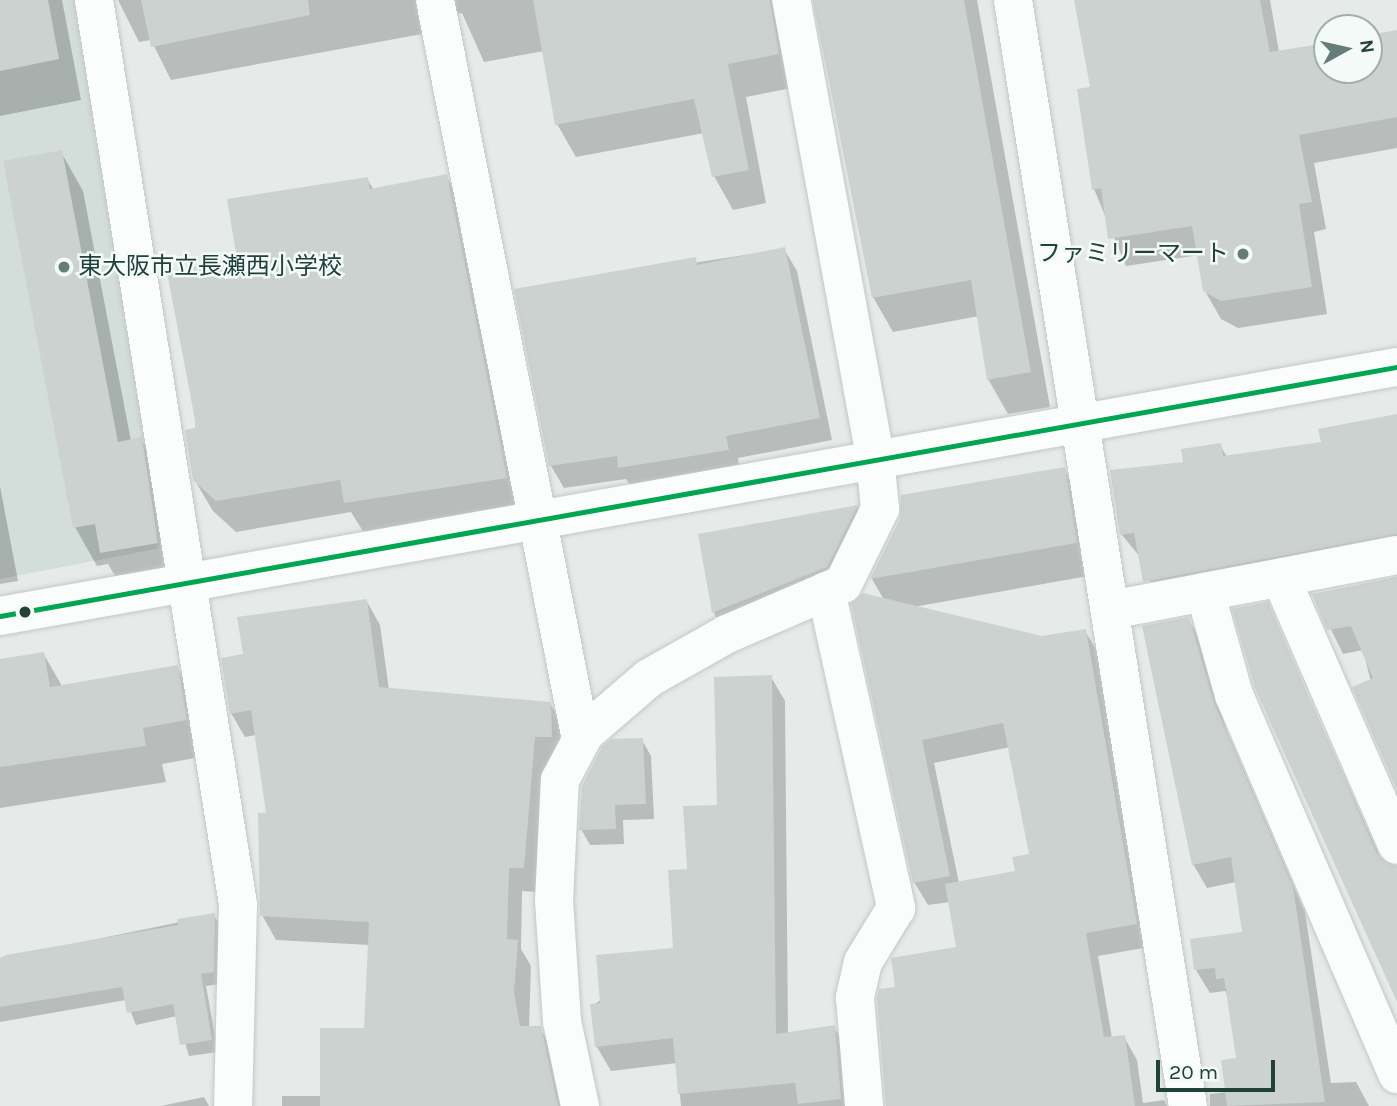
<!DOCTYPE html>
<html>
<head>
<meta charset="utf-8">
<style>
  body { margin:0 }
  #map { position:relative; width:1397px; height:1106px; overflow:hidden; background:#e6ebe9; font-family:Karla,"Noto Sans JP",sans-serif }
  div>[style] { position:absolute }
  .built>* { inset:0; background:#d3ddd9 }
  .shadow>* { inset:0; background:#0003 }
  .building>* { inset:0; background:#ccd2d0 }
  .roads { filter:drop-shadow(0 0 2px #c3c8c6) drop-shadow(0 0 2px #c3c8c6) }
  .minor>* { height:38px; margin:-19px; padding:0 19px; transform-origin:19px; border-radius:19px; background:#fbfcfc }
  .bus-1>* { height:5px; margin:-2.5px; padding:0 2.5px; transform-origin:2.5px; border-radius:2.5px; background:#00a651 }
  .dots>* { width:19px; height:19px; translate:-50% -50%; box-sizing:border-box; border:4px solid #f4faf8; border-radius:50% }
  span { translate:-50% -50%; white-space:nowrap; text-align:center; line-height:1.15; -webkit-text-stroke:5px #f4faf8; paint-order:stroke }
  .poi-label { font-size:24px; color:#21413b }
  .right { translate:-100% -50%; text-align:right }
  .left { translate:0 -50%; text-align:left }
  .north { position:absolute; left:1313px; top:14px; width:70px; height:70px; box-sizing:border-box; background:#f4faf8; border:2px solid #a0b0ac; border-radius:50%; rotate:82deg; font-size:19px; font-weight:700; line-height:28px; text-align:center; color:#21413b }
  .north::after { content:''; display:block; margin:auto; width:24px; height:32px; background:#667c78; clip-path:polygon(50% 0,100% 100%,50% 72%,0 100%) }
  .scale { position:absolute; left:1156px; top:1060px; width:119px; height:32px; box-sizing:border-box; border:4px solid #21413b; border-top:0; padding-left:9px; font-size:21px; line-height:24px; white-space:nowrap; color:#21413b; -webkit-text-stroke:5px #f4faf8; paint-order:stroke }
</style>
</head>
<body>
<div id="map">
  <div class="built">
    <div style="clip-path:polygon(0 0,81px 0,166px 547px,0 579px)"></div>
  </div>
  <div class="shadow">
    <div style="clip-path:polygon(0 0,62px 0,81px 100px,0 116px)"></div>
    <div style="clip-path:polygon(118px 0,782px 0,797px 87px,746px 97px,766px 203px,733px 210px,714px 176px,704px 133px,576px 157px,557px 124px,544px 51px,484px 62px,462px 13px,440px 16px,433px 32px,171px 80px,151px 40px,139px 42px)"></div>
    <div style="clip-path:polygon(813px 0,977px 0,1050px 407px,1008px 414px,988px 379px,979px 316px,893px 332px,873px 297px)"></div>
    <div style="clip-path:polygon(1075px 0,1270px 0,1279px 52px,1327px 44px,1327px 70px,1369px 70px,1369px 36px,1397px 31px,1397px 148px,1314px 163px,1326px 229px,1314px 232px,1327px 314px,1238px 328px,1221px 319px,1205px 291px,1199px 255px,1126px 266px,1094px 189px,1092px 89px)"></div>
    <div style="clip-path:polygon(61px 152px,83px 191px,131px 441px,141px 439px,163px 478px,179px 581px,124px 591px,108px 564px,97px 566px,75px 527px)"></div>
    <div style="clip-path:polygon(446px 176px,464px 208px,524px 509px,364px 533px,351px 512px,236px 532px,213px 511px,194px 479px,197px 429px,239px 261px,367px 179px,374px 190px)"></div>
    <div style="clip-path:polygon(784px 249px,797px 271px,832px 440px,738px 458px,740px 473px,633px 490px,626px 479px,564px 488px,551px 466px,516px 290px)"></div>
    <div style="clip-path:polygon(1397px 416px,1397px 559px,1159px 605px,1141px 558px,1122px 535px,1186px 464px,1220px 445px,1227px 457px,1323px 444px)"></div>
    <div style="clip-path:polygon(evenodd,1064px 469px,1083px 501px,1094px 575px,913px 607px,1042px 638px,1085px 631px,1099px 654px,1149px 947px,1098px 956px,1112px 1038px,1124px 1037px,1137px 1060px,1143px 1103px,1164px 1100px,1167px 1106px,888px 1106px,897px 989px,959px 949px,950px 902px,928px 905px,914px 882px,884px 600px,872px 579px,901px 519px,1064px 469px,1010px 747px,1031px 855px,1017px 873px,959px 883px,934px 763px,1010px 747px)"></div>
    <div style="clip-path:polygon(0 486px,18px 581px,0 584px)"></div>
    <div style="clip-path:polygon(857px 507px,867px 525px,837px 586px,725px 631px,714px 613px,700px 536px)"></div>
    <div style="clip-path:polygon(1397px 577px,1397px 786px,1363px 650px,1343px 654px,1314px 595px)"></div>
    <div style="clip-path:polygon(366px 600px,380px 625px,389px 690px,550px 703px,564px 728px,565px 761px,548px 761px,537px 892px,522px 891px,521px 949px,531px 966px,529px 1028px,540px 1028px,554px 1052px,565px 1106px,282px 1106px,282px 1096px,321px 1096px,366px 1030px,370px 945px,276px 940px,262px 915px,268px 815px,256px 735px,245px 737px,231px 713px,245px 656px)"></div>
    <div style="clip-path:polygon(1267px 604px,1381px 859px,1397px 867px,1397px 993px)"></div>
    <div style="clip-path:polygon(1188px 619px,1202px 643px,1226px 729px,1305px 912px,1331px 1083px,1356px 1082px,1369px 1106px,1210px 1106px,1210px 1094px,1227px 1092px,1238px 1059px,1228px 997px,1225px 991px,1210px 993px,1196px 970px,1192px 941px,1244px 933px,1236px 882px,1207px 888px,1193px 864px)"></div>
    <div style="clip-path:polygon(43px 653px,62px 686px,177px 667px,198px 703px,206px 756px,162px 764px,166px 782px,0 808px,0 660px)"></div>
    <div style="clip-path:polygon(771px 677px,785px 701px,788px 1034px,834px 1027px,848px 1051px,853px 1106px,681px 1106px,677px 1063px,611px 1071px,597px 1047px,592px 1006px,675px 949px,689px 870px)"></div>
    <div style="clip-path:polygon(642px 740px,651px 756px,654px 819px,623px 820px,624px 844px,590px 845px,581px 829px)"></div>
    <div style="clip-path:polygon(214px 915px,221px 927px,221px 984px,206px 986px,218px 1052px,189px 1056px,177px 1016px,136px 1025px,126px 1000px,0 1022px,0 959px)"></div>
    <div style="clip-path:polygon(204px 1097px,209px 1106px,161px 1106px)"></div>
  </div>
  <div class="building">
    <div style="clip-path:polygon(0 0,48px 0,59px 59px,0 71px)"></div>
    <div style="clip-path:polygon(141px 0,308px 0,310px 15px,151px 47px)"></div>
    <div style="clip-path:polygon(533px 0,770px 0,779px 54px,728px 64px,749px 170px,712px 177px,694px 99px,555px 125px)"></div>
    <div style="clip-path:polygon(813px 0,964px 0,1031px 372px,987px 380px,971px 280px,872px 298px)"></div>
    <div style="clip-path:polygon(1074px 0,1260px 0,1270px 52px,1327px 43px,1327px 70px,1369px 70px,1369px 35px,1397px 30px,1397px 117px,1299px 135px,1312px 202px,1299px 204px,1312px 287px,1221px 301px,1203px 291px,1192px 226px,1108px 239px,1101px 188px,1092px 190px,1077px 89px,1090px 87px)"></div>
    <div style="clip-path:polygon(62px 150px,118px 442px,142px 437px,158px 543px,100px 553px,95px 524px,73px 528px,3px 161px)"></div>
    <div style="clip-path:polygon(447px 174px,507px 478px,344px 503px,340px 480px,216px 501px,193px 480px,185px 430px,195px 428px,195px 420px,167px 272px,237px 259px,227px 199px,368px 177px,370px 189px)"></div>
    <div style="clip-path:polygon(785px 247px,820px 418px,726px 436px,729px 450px,618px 468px,617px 456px,549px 466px,514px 289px,696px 257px,697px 265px)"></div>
    <div style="clip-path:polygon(1397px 414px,1397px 534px,1143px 582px,1134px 533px,1120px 535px,1110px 470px,1183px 462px,1181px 449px,1221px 443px,1223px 456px,1321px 442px,1318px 429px)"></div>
    <div style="clip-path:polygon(1065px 467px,1077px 543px,870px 579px,900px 519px,901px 495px)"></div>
    <div style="clip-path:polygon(858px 505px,827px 567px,712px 613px,698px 534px)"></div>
    <div style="clip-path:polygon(1397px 577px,1397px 790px,1352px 687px,1373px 678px,1351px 626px,1327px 630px,1312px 594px)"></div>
    <div style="clip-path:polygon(863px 593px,1042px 636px,1086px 629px,1137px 924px,1086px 933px,1104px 1037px,1125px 1035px,1135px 1106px,886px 1106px,877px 999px,879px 989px,895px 987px,891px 958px,956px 947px,945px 884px,1015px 871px,1012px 857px,1029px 854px,1003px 723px,922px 740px,950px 876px,913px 883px,851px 604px)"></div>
    <div style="clip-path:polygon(367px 599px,379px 687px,551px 702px,552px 737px,535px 737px,524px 868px,509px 868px,507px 939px,518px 940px,514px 992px,520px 1026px,541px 1026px,558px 1106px,320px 1106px,320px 1028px,364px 1028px,369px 922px,260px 916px,258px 813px,266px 813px,251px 710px,230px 714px,221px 658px,243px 654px,237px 617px)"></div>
    <div style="clip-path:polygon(1268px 602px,1377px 854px,1397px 866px,1397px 1002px,1255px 688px,1232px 609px)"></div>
    <div style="clip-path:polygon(1189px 617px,1214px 703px,1293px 887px,1325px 1102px,1227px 1106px,1221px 1060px,1236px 1058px,1224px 978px,1216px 979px,1215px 968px,1194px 970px,1190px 939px,1242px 932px,1231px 857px,1192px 865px,1142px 626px)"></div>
    <div style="clip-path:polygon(44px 652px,50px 687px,178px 665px,187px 720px,143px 728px,146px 746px,0 767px,0 659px)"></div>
    <div style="clip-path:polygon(772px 675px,776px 1034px,835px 1025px,841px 1099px,798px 1104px,795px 1083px,678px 1094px,673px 1038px,595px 1047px,590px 1004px,600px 1003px,596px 955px,673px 948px,668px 870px,687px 869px,683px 806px,717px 805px,714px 677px)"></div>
    <div style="clip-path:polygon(643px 738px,646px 804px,615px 805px,616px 829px,579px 830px,582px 786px,602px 747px,611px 739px)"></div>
    <div style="clip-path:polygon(215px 913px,214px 972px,201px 974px,212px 1040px,180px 1045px,173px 1004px,127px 1013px,122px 987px,0 1007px,0 958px,6px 955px,178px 925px,177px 919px)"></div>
  </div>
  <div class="roads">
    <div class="minor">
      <div style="left:94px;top:0;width:915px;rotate:80.95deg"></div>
      <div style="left:238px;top:904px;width:202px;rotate:91.4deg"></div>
      <div style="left:435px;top:0;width:754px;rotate:78.84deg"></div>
      <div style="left:1013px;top:0;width:1120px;rotate:81.01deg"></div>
      <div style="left:1281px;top:578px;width:291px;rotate:66.5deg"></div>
      <div style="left:826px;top:591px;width:325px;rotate:77.5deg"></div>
      <div style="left:896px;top:908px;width:63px;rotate:121.4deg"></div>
      <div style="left:863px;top:962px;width:37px;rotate:103deg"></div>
      <div style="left:855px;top:998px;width:108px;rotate:85.2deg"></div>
      <div style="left:1205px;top:592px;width:107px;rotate:74.3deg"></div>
      <div style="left:1234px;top:695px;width:413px;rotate:66.7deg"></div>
      <div style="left:1111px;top:610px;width:291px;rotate:-10.9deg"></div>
      <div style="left:0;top:616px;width:1419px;rotate:-10.11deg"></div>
      <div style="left:580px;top:1106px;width:87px;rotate:-102deg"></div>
      <div style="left:562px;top:1021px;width:120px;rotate:-93.8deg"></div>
      <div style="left:554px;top:901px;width:121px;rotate:-87.2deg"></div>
      <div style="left:560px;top:780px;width:53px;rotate:-62deg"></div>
      <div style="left:585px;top:733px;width:84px;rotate:-40.7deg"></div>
      <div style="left:649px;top:678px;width:90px;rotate:-29.4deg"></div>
      <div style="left:727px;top:634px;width:126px;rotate:-23.3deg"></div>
      <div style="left:843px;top:584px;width:84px;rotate:-63.7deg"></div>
      <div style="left:880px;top:509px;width:53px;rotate:-95.4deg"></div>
      <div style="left:875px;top:456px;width:464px;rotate:-100.4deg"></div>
    </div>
  </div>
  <div class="bus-1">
    <div style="left:0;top:616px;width:1419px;rotate:-10.11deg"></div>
  </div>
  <div class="dots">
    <div style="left:1243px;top:254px;background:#667c78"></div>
    <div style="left:64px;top:267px;background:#667c78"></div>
    <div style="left:25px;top:612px;background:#21413b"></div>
  </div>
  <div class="poi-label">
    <span class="right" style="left:1229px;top:254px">ファミリーマート</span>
    <span class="left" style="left:78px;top:267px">東大阪市立長瀬西小学校</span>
  </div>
  <div class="north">N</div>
  <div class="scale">20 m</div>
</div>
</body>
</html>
